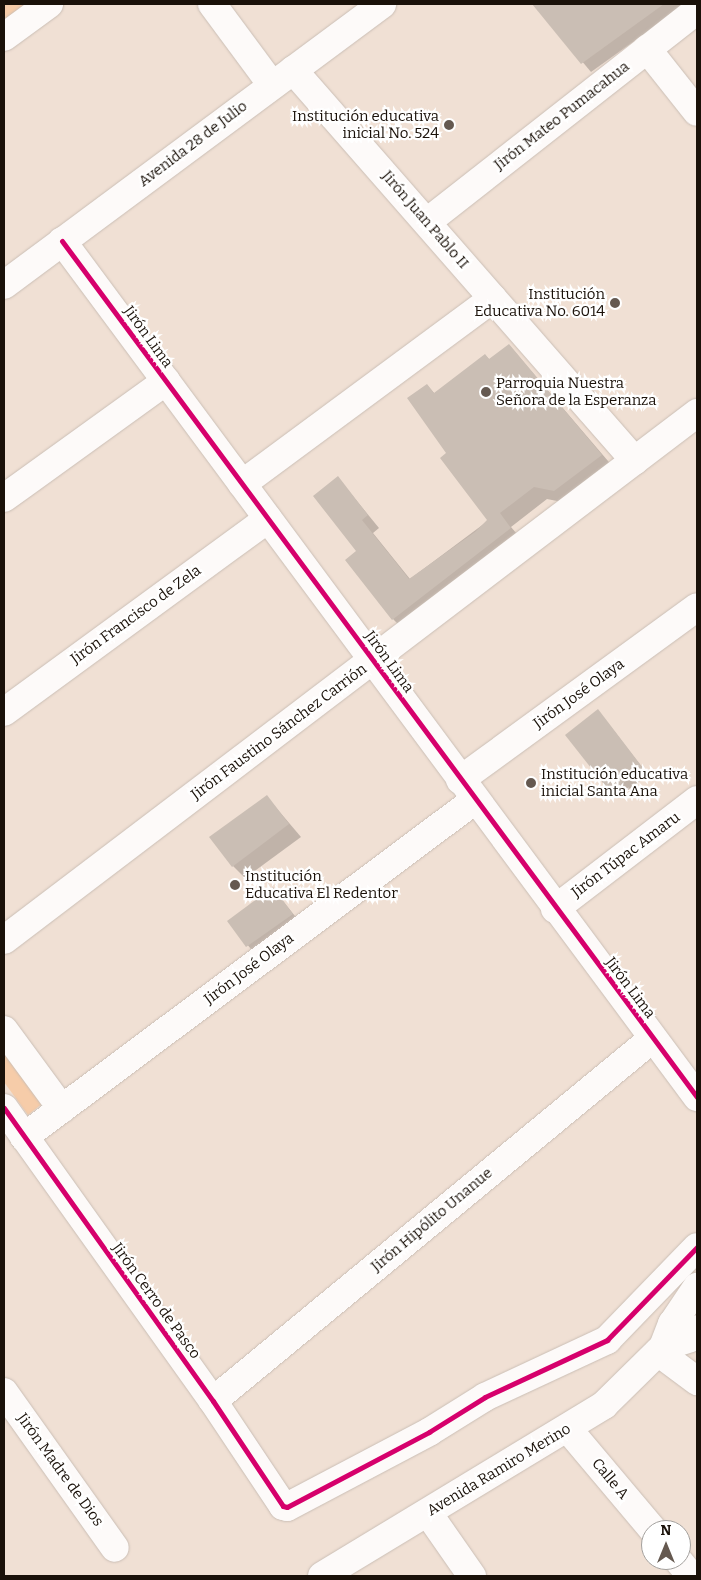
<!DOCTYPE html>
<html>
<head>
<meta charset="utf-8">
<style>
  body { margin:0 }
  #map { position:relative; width:701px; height:1580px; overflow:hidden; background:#f0e0d4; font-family:Bitter,serif }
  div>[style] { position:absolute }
  .green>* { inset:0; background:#f6cca9 }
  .shadow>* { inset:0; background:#0003 }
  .building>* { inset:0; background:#cabeb4 }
  .roads { filter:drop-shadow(0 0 1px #cabeb5) drop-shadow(0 0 1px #cabeb5) }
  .street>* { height:28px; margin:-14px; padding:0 14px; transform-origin:14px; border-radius:14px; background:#fdfaf9 }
  .secondary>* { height:28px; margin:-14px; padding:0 14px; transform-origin:14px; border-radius:14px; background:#fdfaf9 }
  .cycleway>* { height:5px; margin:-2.5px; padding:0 2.5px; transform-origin:2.5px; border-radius:2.5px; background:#d6006c }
  .dots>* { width:14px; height:14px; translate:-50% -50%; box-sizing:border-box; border:2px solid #fff; border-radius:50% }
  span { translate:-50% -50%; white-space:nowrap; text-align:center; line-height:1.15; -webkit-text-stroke:4.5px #fff; paint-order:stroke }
  .poi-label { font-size:15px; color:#1a1109 }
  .right { translate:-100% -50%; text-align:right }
  .left { translate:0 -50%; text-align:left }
  .street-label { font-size:15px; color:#1a1109 }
  .frame { position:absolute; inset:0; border:5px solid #1a1109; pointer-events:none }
  .north { position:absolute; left:641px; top:1520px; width:50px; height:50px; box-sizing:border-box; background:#fff; border:1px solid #a3a09d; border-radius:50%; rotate:0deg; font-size:14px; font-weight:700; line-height:20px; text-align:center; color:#1a1109 }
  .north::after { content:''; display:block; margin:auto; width:18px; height:22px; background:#655950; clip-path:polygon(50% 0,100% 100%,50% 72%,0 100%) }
</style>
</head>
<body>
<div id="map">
  <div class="green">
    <div style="clip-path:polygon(4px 4px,27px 4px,4px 21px)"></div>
    <div style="clip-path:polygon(4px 1049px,43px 1103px,28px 1115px,4px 1082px)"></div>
  </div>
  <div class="shadow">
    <div style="clip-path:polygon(534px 4px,686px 4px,591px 72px)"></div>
    <div style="clip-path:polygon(509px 345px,614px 468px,567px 503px,547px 499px,511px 527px,523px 541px,405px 631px,393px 619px,358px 552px,338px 478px,379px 528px,373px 533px,410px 579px,489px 520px,448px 453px,427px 385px,435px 394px,485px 355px,490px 360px)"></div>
    <div style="clip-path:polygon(604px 718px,648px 775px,617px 798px,611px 791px)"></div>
    <div style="clip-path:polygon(267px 797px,301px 837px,245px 878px,233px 866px)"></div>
    <div style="clip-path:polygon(273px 889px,304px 927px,259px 959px,229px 922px)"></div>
  </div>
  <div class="building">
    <div style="clip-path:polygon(532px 4px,664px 4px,581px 64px)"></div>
    <div style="clip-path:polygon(509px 344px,602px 455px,554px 491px,534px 487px,500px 513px,511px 528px,392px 620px,345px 560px,356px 551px,313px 496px,338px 476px,368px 515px,362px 520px,409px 579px,475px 532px,487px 520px,440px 458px,446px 453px,407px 398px,427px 384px,434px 393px,485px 354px,489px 359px)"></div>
    <div style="clip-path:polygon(598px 709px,643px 768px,610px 792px,565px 735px)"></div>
    <div style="clip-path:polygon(267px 795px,289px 824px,232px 867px,209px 837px)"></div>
    <div style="clip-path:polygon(273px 887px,293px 914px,246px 947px,227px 921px)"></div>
  </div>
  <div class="roads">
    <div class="street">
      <div style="left:212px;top:4px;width:101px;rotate:53.5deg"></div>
      <div style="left:647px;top:49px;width:80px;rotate:51.6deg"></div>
      <div style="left:293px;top:70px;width:519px;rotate:48.82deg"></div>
      <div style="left:427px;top:222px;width:343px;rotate:-38.1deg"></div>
      <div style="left:62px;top:241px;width:1066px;rotate:53.43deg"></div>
      <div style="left:4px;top:285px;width:471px;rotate:-36.6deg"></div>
      <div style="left:242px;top:484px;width:312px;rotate:-36.5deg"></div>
      <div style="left:4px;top:498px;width:200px;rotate:-35.8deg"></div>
      <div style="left:4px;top:712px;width:327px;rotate:-36.2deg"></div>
      <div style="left:460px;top:780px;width:293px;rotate:-36.1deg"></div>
      <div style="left:555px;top:909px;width:179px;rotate:-37.5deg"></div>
      <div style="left:4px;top:940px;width:871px;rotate:-37.25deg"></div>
      <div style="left:4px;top:1030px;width:98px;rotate:53.7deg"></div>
      <div style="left:4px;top:1108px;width:360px;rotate:54.5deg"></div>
      <div style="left:213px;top:1401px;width:126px;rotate:56.3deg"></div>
      <div style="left:283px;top:1506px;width:4px;rotate:14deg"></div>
      <div style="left:287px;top:1507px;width:161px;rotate:-27.8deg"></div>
      <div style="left:429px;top:1432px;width:66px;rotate:-32deg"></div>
      <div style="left:485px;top:1397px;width:135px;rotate:-25deg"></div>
      <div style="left:607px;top:1340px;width:129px;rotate:-45.9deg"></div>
      <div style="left:24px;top:1137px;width:563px;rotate:-36.77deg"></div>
      <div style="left:658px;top:1352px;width:49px;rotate:36.6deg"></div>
      <div style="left:4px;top:1392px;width:191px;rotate:54.6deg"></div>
      <div style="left:213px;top:1401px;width:569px;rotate:-39.51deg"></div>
      <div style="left:568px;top:1429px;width:132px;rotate:49.9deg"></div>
      <div style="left:428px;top:1513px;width:77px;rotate:55.1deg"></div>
      <div style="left:678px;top:1560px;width:21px;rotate:51deg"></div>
    </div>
    <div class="secondary">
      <div style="left:4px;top:37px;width:56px;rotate:-36.3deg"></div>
      <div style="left:663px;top:1347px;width:28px;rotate:-18deg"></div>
      <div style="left:690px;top:1338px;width:11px;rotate:-52deg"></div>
      <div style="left:322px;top:1576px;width:330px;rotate:-31.2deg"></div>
      <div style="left:604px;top:1405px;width:83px;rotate:-44.5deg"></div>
      <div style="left:663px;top:1347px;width:25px;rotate:-69deg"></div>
      <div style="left:672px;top:1324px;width:45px;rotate:-56deg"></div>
    </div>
  </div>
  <div class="cycleway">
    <div style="left:62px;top:241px;width:1066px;rotate:53.43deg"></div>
    <div style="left:4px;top:1108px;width:360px;rotate:54.5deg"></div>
    <div style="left:213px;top:1401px;width:126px;rotate:56.3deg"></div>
    <div style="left:283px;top:1506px;width:4px;rotate:14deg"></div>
    <div style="left:287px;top:1507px;width:161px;rotate:-27.8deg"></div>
    <div style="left:429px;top:1432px;width:66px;rotate:-32deg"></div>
    <div style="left:485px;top:1397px;width:135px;rotate:-25deg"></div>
    <div style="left:607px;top:1340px;width:129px;rotate:-45.9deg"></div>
  </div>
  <div class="dots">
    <div style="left:449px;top:125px;background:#655950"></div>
    <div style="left:615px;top:303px;background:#655950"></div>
    <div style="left:486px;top:392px;background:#655950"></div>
    <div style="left:531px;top:783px;background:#655950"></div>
    <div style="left:235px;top:885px;background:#655950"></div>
  </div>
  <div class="poi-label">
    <span class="right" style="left:439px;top:125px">Institución educativa<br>inicial No. 524</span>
    <span class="right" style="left:605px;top:303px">Institución<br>Educativa No. 6014</span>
    <span class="left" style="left:496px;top:392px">Parroquia Nuestra<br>Señora de la Esperanza</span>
    <span class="left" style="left:541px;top:783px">Institución educativa<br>inicial Santa Ana</span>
    <span class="left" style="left:245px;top:885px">Institución<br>Educativa El Redentor</span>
  </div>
  <div class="street-label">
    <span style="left:562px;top:116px;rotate:-38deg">Jirón Mateo Pumacahua</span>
    <span style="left:193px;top:144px;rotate:-37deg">Avenida 28 de Julio</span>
    <span style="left:425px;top:220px;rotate:49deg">Jirón Juan Pablo II</span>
    <span style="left:148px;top:337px;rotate:54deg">Jirón Lima</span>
    <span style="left:136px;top:615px;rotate:-36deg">Jirón Francisco de Zela</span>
    <span style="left:389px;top:662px;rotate:54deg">Jirón Lima</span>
    <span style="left:579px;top:694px;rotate:-36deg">Jirón José Olaya</span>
    <span style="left:279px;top:732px;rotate:-37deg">Jirón Faustino Sánchez Carrión</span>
    <span style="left:626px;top:855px;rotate:-37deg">Jirón Túpac Amaru</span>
    <span style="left:249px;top:969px;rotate:-37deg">Jirón José Olaya</span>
    <span style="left:630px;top:988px;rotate:53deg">Jirón Lima</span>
    <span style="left:432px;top:1220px;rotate:-40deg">Jirón Hipólito Unanue</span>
    <span style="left:156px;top:1301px;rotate:54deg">Jirón Cerro de Pasco</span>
    <span style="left:60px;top:1470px;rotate:54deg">Jirón Madre de Dios</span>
    <span style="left:499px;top:1470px;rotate:-31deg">Avenida Ramiro Merino</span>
    <span style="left:610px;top:1479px;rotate:50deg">Calle A</span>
  </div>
  <div class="frame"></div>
  <div class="north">N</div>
</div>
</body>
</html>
